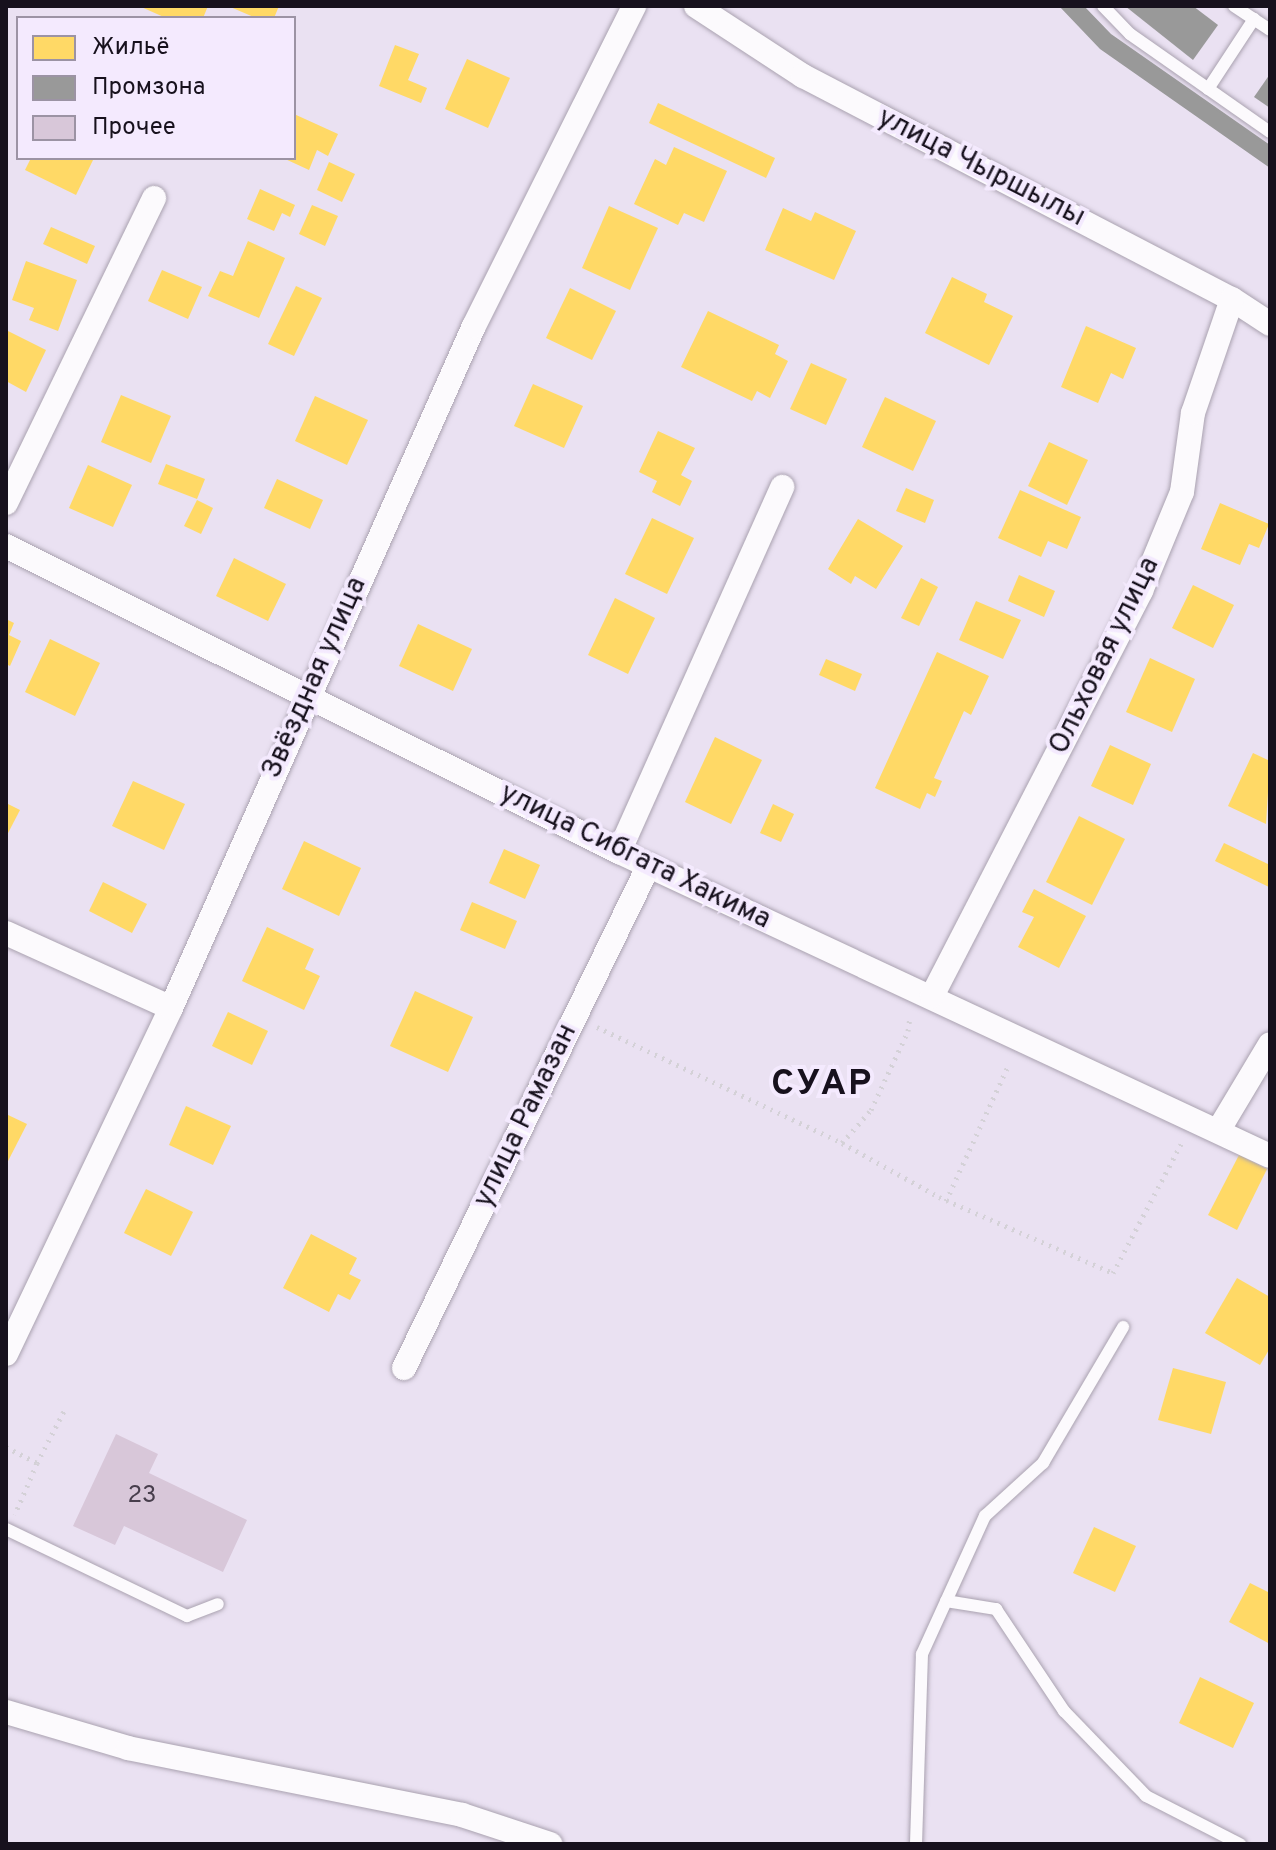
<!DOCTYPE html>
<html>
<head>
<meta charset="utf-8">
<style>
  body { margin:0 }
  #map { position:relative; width:1276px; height:1850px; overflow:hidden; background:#eae1f2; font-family:Overpass,sans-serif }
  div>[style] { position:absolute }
  .homes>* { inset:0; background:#ffd966 }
  .industry>* { inset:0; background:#999 }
  .building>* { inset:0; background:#d8c7d9 }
  .path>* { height:5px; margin-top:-2.5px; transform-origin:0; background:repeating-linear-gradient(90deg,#d4d1d7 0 2px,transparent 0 8px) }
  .roads { filter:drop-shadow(0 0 2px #aaa2b0) drop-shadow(0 0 2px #aaa2b0) }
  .service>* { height:12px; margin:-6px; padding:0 6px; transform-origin:6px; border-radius:6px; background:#fcfafd }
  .minor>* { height:24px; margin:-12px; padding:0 12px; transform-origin:12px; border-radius:12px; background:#fcfafd }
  span { translate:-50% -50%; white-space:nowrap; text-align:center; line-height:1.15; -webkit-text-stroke:8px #f4eafe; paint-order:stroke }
  .number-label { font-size:24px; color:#473e4c }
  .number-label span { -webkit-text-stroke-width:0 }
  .street-label { font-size:28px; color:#17111d }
  .district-label { font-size:36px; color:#17111d; font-weight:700; letter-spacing:2px }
  .frame { position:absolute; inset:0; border:8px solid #17111d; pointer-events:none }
  .legend { position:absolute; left:16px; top:16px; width:280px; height:144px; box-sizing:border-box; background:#f4eafe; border:2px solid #9c93a4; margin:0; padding:10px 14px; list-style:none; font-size:24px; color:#17111d }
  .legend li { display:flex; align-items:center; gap:16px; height:40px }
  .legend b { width:40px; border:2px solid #9c93a4 }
</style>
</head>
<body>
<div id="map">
  <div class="homes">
    <div style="clip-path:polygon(139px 6px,208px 6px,203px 18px,166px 18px)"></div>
    <div style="clip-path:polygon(228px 6px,279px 6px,274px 18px,256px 18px)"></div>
    <div style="clip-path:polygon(395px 45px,419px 54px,408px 80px,427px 88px,421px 103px,379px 86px)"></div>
    <div style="clip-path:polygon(467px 59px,510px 78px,488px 128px,445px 109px)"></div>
    <div style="clip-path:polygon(658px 103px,775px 158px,766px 178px,649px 123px)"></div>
    <div style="clip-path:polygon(294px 114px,338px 134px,328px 156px,317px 150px,309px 170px,283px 158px,294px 158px)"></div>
    <div style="clip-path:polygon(674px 147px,727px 171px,704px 222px,684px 213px,678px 225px,634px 204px,655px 159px,666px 165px)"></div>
    <div style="clip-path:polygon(31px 158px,94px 158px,76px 195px,25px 170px)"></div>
    <div style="clip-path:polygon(329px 162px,355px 174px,342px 202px,317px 190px)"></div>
    <div style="clip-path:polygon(260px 189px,295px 205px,290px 217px,282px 213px,274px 231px,247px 219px)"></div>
    <div style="clip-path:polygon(312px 205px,338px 216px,325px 246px,299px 234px)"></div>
    <div style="clip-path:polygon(609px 206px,658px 228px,630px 290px,582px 268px)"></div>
    <div style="clip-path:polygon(783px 208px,811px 221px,815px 212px,856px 231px,834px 280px,765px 250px)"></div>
    <div style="clip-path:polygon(51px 227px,95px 246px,87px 264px,43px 244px)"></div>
    <div style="clip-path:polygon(248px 241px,285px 258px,259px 318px,208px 296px,220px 271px,233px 276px)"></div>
    <div style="clip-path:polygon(26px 261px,77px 280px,58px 331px,29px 320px,34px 308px,12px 300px)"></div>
    <div style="clip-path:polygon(162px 270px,202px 287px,188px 319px,148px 301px)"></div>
    <div style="clip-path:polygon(952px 277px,987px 294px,984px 302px,1013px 316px,989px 365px,925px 333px)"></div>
    <div style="clip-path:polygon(296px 286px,322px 298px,294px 356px,268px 344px)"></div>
    <div style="clip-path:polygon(570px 288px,616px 311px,592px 360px,546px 338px)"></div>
    <div style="clip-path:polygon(708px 311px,779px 345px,775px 354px,788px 361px,770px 398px,757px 391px,752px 401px,681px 367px)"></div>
    <div style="clip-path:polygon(1086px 326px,1136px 348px,1123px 379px,1111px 373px,1098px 403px,1061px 387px)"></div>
    <div style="clip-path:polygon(6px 330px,46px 350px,26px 392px,6px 381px)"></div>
    <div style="clip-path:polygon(811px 363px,847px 379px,826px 425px,790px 409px)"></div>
    <div style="clip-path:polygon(533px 384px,583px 406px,564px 448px,514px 426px)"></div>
    <div style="clip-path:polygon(121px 395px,171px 416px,151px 463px,101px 442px)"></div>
    <div style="clip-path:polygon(315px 396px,368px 420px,347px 465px,295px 441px)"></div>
    <div style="clip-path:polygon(885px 397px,936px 421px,913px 471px,862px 447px)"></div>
    <div style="clip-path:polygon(658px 431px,695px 448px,681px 475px,692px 481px,680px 506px,652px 492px,657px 481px,639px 472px)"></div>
    <div style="clip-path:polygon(1049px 442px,1088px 460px,1067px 505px,1028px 486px)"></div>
    <div style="clip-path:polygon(166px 464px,205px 479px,197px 499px,158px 484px)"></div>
    <div style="clip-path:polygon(88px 465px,132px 485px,113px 527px,69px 508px)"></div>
    <div style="clip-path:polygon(277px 479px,323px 500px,310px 529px,264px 508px)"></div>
    <div style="clip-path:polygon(906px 488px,934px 500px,925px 523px,896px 511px)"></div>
    <div style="clip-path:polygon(1020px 490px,1081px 517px,1067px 549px,1048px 541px,1041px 557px,998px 538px)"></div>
    <div style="clip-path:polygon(197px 500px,213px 508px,201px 534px,184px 526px)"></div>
    <div style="clip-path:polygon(1220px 503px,1269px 524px,1259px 548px,1249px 544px,1240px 565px,1201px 549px)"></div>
    <div style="clip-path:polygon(652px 518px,694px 538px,667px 594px,625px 574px)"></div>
    <div style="clip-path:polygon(858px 519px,903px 546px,876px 589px,855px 576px,851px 584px,828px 569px)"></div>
    <div style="clip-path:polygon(234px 558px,286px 584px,268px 621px,216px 596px)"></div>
    <div style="clip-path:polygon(1019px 575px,1055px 591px,1044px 617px,1008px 601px)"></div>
    <div style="clip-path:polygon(921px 578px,938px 587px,919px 626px,901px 618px)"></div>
    <div style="clip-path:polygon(1193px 585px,1234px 605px,1213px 648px,1172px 628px)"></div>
    <div style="clip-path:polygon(615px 598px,655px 618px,628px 674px,588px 655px)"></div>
    <div style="clip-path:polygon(976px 601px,1021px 620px,1003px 659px,959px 640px)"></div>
    <div style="clip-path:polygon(6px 619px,14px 623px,9px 635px,21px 641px,10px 666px,6px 664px)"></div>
    <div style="clip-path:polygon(418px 624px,472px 649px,453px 691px,399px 666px)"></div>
    <div style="clip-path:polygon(50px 639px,100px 663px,75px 716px,25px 692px)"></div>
    <div style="clip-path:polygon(937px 652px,989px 676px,971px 715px,964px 711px,934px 778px,942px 781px,935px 797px,927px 793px,920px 809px,875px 788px)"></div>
    <div style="clip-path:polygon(1150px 658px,1195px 679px,1172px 732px,1126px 712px)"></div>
    <div style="clip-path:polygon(826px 659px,862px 674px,855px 691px,819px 675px)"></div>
    <div style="clip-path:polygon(715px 737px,762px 760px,731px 824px,685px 802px)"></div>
    <div style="clip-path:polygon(1110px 745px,1151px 764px,1133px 805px,1091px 786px)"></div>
    <div style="clip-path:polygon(1253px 753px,1270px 761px,1266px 824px,1228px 806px)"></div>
    <div style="clip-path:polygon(133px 781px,185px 804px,164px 850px,112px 826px)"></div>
    <div style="clip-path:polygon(6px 803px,20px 810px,6px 837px)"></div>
    <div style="clip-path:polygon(773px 804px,794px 814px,781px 842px,760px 833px)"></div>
    <div style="clip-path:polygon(1079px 816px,1125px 839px,1092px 905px,1046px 882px)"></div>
    <div style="clip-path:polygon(304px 841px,361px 868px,339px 916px,282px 889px)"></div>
    <div style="clip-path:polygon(1224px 843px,1270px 865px,1269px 887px,1215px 861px)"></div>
    <div style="clip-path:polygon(504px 849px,540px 865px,525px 899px,489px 883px)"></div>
    <div style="clip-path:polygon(103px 882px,147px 904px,132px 933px,89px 911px)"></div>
    <div style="clip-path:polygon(1034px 889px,1086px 916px,1059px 968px,1018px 947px,1034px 917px,1022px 912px)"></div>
    <div style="clip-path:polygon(472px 902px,517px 921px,505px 949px,460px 930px)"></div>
    <div style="clip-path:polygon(267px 927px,314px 949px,305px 969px,320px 976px,304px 1010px,242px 981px)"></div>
    <div style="clip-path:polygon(415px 991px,473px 1017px,448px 1072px,390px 1046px)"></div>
    <div style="clip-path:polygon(228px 1012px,268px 1031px,252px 1065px,212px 1046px)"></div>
    <div style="clip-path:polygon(186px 1106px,231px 1126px,213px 1165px,169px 1145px)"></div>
    <div style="clip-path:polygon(6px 1114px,27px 1124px,6px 1165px)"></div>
    <div style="clip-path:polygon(1239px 1155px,1267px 1169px,1237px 1230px,1208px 1215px)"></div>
    <div style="clip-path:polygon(146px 1189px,193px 1212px,171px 1256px,124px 1233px)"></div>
    <div style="clip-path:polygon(311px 1234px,357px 1258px,349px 1274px,361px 1280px,350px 1300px,338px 1294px,329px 1312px,283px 1288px)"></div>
    <div style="clip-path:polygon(1237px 1278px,1270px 1297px,1270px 1348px,1260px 1365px,1205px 1333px)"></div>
    <div style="clip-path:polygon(1173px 1368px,1226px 1382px,1211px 1434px,1158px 1420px)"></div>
    <div style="clip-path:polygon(1094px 1527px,1136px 1546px,1115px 1592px,1073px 1573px)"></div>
    <div style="clip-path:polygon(1250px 1583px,1270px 1593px,1270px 1644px,1229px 1622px)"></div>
    <div style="clip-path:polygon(1200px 1677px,1254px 1703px,1233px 1748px,1179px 1723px)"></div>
  </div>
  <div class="industry">
    <div style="clip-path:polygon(1059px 6px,1084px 6px,1111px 34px,1270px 145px,1270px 168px,1100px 49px)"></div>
    <div style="clip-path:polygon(1125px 6px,1193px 6px,1218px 25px,1193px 60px)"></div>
    <div style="clip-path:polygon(1270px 74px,1270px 108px,1254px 97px)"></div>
  </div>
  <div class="building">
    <div style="clip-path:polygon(116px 1434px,158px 1454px,149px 1473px,247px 1520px,223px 1572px,124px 1526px,115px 1545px,73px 1526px)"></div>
  </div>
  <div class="path">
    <div style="left:597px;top:1027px;width:271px;rotate:25.3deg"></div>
    <div style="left:842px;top:1143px;width:44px;rotate:-48.7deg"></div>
    <div style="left:871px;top:1110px;width:87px;rotate:-64.9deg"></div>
    <div style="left:908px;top:1031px;width:15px;rotate:-82deg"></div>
    <div style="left:842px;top:1143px;width:111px;rotate:29.1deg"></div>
    <div style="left:939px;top:1197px;width:190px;rotate:23.6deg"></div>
    <div style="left:1113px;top:1273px;width:148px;rotate:-62.2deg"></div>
    <div style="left:946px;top:1201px;width:151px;rotate:-65.3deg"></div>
    <div style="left:6px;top:1447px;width:35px;rotate:27deg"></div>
    <div style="left:37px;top:1463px;width:56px;rotate:113.3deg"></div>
    <div style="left:37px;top:1463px;width:63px;rotate:-62.6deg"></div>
  </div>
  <div class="roads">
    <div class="service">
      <div style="left:1103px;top:6px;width:39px;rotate:46deg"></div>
      <div style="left:1130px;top:34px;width:171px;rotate:35deg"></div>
      <div style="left:1234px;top:6px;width:43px;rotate:33.7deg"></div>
      <div style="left:1208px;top:89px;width:84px;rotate:-56.7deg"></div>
      <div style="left:6px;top:1529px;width:201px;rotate:25.7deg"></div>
      <div style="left:187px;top:1616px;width:33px;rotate:-21deg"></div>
      <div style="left:946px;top:1601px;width:51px;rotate:9.1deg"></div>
      <div style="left:996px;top:1609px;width:123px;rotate:56.3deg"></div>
      <div style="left:1064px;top:1711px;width:118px;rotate:46deg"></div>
      <div style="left:1146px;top:1796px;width:106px;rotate:27.1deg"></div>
      <div style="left:916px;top:1844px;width:190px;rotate:-88.2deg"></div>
      <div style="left:922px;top:1654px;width:152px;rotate:-65.5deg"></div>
      <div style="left:985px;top:1516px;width:79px;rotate:-42.4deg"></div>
      <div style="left:1043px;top:1463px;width:158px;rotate:-59.5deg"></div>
    </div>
    <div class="minor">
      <div style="left:696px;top:6px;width:128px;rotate:33.2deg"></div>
      <div style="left:803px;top:76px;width:483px;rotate:27.5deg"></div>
      <div style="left:1232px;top:299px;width:45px;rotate:33.3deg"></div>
      <div style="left:6px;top:503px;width:339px;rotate:-64.1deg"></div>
      <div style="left:6px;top:546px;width:685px;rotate:26.53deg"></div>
      <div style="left:619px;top:852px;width:718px;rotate:25.03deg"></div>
      <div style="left:619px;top:852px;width:400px;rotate:-65.9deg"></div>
      <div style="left:6px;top:933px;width:181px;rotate:24.4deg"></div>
      <div style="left:932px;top:996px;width:456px;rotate:-62.7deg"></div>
      <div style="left:1141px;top:591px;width:107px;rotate:-67.5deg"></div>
      <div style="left:1182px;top:492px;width:80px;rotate:-82.1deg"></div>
      <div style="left:1193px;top:413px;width:120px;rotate:-71.1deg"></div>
      <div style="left:1218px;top:1131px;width:101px;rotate:-59.1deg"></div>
      <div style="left:6px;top:1354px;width:383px;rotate:-64.5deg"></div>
      <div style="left:171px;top:1008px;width:746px;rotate:-66.05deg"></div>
      <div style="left:474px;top:326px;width:358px;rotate:-63.4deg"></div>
      <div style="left:404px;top:1368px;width:559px;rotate:-64.03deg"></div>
      <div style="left:6px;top:1712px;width:127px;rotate:16.4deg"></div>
      <div style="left:128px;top:1748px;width:341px;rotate:11.3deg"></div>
      <div style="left:462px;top:1815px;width:93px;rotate:18.2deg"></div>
    </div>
  </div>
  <div class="number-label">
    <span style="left:142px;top:1497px">23</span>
  </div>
  <div class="street-label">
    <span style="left:981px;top:168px;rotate:27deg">улица Чыршылы</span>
    <span style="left:1105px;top:656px;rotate:-64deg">Ольховая улица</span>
    <span style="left:315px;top:678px;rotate:-66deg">Звёздная улица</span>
    <span style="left:635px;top:857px;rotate:26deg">улица Сибгата Хакима</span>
    <span style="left:526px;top:1116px;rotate:-64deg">улица Рамазан</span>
  </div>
  <div class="district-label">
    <span style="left:822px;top:1086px">СУАР</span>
  </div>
  <div class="frame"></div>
  <ul class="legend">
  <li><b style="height:22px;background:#ffd966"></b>Жильё</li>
  <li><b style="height:22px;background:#999"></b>Промзона</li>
  <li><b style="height:22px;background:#d8c7d9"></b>Прочее</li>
  </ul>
</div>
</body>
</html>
